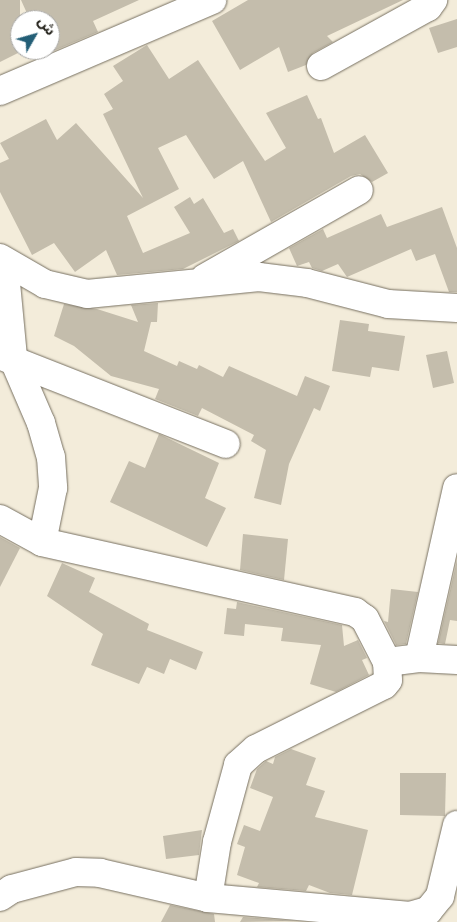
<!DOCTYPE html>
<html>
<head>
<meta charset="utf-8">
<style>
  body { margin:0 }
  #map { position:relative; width:457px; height:922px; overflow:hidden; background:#f3ecda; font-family:"Fira Sans Condensed","Noto Sans Arabic",sans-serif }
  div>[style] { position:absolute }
  .building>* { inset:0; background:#c4bdac }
  .roads { filter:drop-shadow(0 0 1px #777061) drop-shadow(0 0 1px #777061) }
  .minor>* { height:28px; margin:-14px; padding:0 14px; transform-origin:14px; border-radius:14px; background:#fff }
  span { translate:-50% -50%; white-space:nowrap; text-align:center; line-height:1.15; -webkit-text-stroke:4px #fff; paint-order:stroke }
  .north { position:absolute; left:10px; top:10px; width:50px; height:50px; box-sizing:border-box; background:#fff; border:1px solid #a9a8a5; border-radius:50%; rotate:52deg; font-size:14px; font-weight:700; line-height:20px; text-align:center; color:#27251e }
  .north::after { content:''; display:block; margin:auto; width:18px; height:22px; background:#235e76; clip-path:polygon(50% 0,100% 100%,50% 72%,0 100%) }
</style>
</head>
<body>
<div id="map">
  <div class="building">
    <div style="clip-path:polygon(0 0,20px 0,20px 52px,0 62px)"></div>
    <div style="clip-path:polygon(21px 0,139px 0,93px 21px,98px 32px,44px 55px,42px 50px,50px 50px,50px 20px,30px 20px)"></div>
    <div style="clip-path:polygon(248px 0,403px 0,327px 36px,333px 42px,313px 53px,306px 65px,288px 72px,279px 47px,240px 70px,212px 21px)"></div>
    <div style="clip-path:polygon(457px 19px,457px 47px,438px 53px,429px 28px)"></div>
    <div style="clip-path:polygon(147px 45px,169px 79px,198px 60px,265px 161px,286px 148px,266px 113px,307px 95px,318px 119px,321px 118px,334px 153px,365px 135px,388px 173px,372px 182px,360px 174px,351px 176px,271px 222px,243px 161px,214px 179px,186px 135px,158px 148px,179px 189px,127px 216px,143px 253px,190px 233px,174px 207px,190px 197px,194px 204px,203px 198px,224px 233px,233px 229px,239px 241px,183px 269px,117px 275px,106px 250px,75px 272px,54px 243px,32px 255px,0 192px,0 163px,9px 159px,0 143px,46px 119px,57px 140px,76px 123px,143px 198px,103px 114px,113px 109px,104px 94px,123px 81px,113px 66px)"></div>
    <div style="clip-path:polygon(442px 207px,457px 248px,457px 292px,449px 292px,435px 254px,416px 261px,411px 249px,347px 277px,338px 264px,322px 271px,312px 268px,309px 262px,297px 266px,289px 248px,323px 229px,327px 238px,381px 214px,387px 227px)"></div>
    <div style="clip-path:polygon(158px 303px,157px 322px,151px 322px,144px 351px,177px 366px,179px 361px,197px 369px,199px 365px,223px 377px,229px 366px,297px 396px,305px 376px,330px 386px,320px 411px,314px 408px,289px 464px,281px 505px,254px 498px,266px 450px,251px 441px,254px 435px,202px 408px,198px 416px,155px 399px,159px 389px,111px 376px,74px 346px,54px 336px,64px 304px,97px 309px,138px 322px,131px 305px)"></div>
    <div style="clip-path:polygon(340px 320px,369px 324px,368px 331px,405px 336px,399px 371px,372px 367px,370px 377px,332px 371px)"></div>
    <div style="clip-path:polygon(447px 351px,454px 383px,433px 388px,426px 355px)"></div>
    <div style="clip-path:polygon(159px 434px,219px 463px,205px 498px,226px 508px,207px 547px,110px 502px,129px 461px,145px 468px)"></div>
    <div style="clip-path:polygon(243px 534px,288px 539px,284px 580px,240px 570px)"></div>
    <div style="clip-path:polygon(0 537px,20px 548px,0 587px)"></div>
    <div style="clip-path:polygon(457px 560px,457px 621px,450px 620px,445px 644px,438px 643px)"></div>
    <div style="clip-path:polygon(62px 563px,95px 578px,89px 592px,149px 624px,147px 630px,203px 652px,196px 670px,170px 659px,164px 674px,147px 667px,139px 684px,91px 665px,103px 634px,47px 596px)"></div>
    <div style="clip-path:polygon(391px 589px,418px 592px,406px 644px,396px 645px,384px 621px,388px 622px)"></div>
    <div style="clip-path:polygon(237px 602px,342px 625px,344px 646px,358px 640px,367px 658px,362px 660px,369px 675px,336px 692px,310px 684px,321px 645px,281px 641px,283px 628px,245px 624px,244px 636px,224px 634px,227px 608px,236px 609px)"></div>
    <div style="clip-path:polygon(291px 749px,316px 758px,306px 785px,325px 791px,315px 817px,368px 830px,352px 895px,330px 893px,309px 885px,306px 891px,257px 887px,259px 883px,237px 875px,245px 847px,237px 844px,244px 825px,260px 831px,273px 797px,250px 788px,257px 769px,266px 761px,273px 764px,275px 757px)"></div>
    <div style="clip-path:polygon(400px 773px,446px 773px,445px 816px,400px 815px)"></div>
    <div style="clip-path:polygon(202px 830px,199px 855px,166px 859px,163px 836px)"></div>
    <div style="clip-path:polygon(170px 905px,214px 914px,215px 922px,161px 922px)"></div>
    <div style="clip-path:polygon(243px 917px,295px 921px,240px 922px)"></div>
  </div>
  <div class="roads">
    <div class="minor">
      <div style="left:321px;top:66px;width:122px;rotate:-28.9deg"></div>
      <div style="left:428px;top:7px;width:9px;rotate:-54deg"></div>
      <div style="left:0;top:91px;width:231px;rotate:-23.2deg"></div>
      <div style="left:0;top:258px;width:52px;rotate:30deg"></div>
      <div style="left:45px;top:284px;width:43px;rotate:13.4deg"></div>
      <div style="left:87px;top:294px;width:173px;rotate:-5.6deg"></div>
      <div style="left:259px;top:277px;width:48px;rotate:7.1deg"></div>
      <div style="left:307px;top:283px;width:84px;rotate:14.5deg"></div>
      <div style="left:388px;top:304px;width:69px;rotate:3.3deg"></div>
      <div style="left:4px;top:262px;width:96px;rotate:84.6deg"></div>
      <div style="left:13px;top:358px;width:71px;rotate:66.7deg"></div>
      <div style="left:41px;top:423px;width:35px;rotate:74deg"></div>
      <div style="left:51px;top:457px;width:31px;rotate:86deg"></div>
      <div style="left:53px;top:488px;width:55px;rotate:101.5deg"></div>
      <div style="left:205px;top:278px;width:177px;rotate:-29.7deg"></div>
      <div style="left:4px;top:357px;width:238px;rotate:21.4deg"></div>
      <div style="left:0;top:519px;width:48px;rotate:28.7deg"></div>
      <div style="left:42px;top:542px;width:321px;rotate:12.6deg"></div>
      <div style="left:355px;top:612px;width:12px;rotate:35deg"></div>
      <div style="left:365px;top:619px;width:48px;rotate:62.9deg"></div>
      <div style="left:387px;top:662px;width:32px;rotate:-7deg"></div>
      <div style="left:419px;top:658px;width:38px;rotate:3deg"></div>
      <div style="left:419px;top:658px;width:174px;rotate:-77.4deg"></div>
      <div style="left:0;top:897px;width:14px;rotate:-34deg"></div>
      <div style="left:12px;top:889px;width:66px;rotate:-14.9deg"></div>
      <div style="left:76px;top:872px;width:24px;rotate:2deg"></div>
      <div style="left:100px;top:873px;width:111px;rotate:13deg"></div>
      <div style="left:208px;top:898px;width:57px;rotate:-80.9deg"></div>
      <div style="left:217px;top:842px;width:80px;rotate:-74.7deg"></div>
      <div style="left:238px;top:765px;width:24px;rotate:-42deg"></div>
      <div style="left:256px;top:749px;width:143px;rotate:-26.6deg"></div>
      <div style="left:384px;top:685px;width:6px;rotate:-51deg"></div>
      <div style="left:388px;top:680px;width:18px;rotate:-93deg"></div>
      <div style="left:208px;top:898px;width:203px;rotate:5.1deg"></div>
      <div style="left:410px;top:916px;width:19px;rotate:-16deg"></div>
      <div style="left:428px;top:911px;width:19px;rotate:-51deg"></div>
      <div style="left:440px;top:896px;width:73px;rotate:-76.5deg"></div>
    </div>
  </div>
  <div class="north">ش</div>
</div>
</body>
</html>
